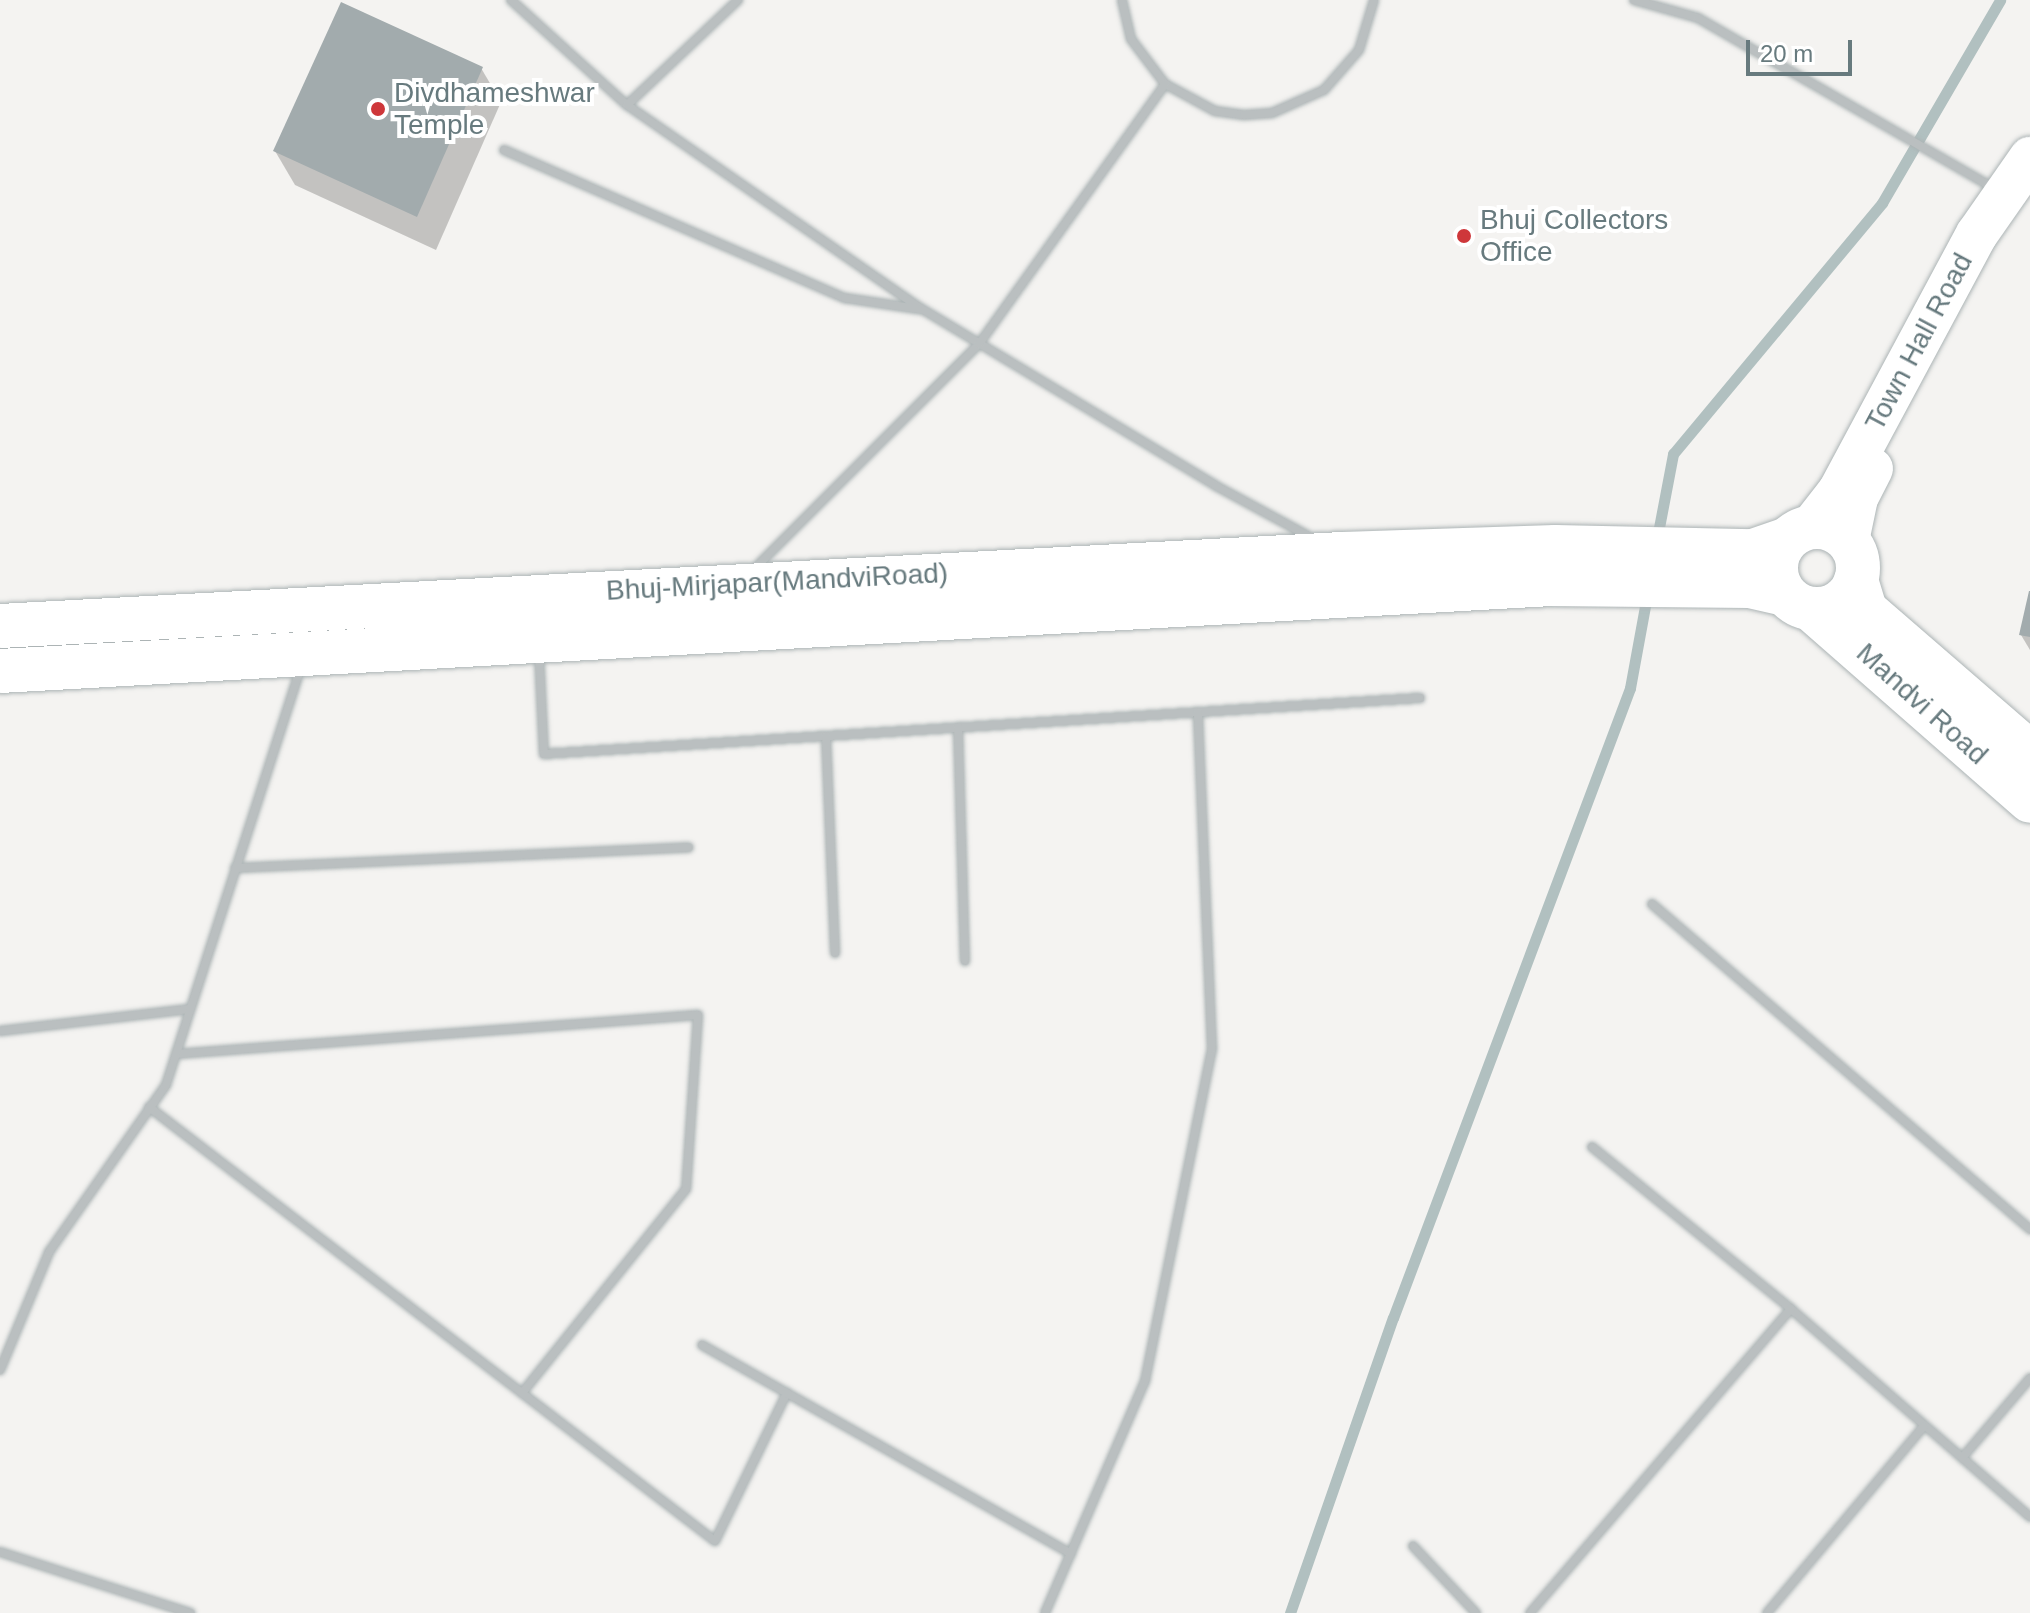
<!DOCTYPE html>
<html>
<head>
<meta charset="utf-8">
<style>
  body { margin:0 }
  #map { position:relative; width:2030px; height:1613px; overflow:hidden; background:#f4f3f1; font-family:Arial,sans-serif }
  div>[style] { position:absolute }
  .shadow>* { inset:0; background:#0003 }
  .stream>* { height:11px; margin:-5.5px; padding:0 5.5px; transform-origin:5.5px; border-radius:5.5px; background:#b1c0c0 }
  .building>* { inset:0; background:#a2abad }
  .roads { filter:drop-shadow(0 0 2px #acb4b5) drop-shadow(0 0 2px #acb4b5) }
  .street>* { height:8px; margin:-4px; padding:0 4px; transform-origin:4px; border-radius:4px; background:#babfc0 }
  .secondary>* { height:42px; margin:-21px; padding:0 21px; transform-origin:21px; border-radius:21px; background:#fff }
  .primary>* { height:44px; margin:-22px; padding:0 22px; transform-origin:22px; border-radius:22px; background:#fff }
  .primary>.ring { margin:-22px; padding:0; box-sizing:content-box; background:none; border:44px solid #fff; border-radius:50% }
  .dots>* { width:22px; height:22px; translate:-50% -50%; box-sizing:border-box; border:4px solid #fff; border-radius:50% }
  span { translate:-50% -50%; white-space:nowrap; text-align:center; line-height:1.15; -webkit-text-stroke:8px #fff; paint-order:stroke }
  .poi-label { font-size:28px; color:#677a7e }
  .left { translate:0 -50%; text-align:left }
  .street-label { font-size:28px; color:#677a7e }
  .scale { position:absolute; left:1746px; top:40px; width:106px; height:36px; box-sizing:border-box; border:4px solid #677a7e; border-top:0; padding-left:10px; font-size:24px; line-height:28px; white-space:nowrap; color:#677a7e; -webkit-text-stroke:6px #fff; paint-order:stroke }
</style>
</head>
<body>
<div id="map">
  <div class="shadow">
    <div style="clip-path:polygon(481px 68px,501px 102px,436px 250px,295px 185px,275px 151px)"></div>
    <div style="clip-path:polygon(2030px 594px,2030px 650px,2021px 635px)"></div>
  </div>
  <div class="stream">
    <div style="left:1657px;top:538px;width:86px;rotate:-79.2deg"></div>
    <div style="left:1673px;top:454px;width:327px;rotate:-50.2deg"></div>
    <div style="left:1882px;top:203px;width:235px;rotate:-59.8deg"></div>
    <div style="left:1290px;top:1613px;width:312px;rotate:-70.8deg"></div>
    <div style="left:1393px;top:1318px;width:673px;rotate:-69.38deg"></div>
    <div style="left:1630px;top:688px;width:95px;rotate:-79.6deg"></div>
  </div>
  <div class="building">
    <div style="clip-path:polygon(341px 2px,483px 67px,417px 217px,273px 151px)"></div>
    <div style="clip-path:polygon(2029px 591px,2030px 591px,2030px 637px,2019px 635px)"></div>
  </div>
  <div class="roads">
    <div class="street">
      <div style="left:511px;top:0;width:156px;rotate:42.2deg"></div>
      <div style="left:627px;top:105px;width:359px;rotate:34.7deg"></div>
      <div style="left:922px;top:309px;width:343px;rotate:31deg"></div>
      <div style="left:1216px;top:486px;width:109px;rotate:28.4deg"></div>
      <div style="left:1122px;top:0;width:40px;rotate:77deg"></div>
      <div style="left:1131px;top:39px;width:56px;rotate:52.9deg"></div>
      <div style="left:1165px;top:84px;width:57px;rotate:28.4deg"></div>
      <div style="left:1215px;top:111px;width:29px;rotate:8deg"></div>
      <div style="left:1244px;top:115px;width:28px;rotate:-4deg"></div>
      <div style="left:1272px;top:113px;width:57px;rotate:-23.9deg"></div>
      <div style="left:1324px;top:90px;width:53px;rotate:-48.8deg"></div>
      <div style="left:1359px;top:50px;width:52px;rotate:-73.3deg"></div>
      <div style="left:1634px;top:0;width:66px;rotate:15.7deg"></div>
      <div style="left:1698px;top:18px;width:341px;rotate:29.9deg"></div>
      <div style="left:627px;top:105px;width:153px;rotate:-43.4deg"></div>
      <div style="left:504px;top:150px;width:372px;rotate:23.5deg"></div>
      <div style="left:845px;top:298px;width:74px;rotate:8.6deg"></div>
      <div style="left:754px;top:569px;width:318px;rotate:-45deg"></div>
      <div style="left:979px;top:344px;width:320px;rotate:-54.4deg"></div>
      <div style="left:539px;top:653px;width:101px;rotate:87.2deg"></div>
      <div style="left:544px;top:754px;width:878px;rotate:-3.66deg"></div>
      <div style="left:958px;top:727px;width:234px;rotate:88.3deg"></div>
      <div style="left:826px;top:736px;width:217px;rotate:87.6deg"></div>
      <div style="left:235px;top:868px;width:454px;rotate:-2.6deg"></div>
      <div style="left:1652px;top:904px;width:499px;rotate:40.7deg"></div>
      <div style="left:0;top:1031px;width:191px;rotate:-6.6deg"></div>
      <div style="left:176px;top:1054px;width:523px;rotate:-4.27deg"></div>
      <div style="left:698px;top:1015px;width:174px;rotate:93.9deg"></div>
      <div style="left:686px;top:1189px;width:262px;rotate:128.8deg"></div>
      <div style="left:149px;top:1107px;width:713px;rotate:37.48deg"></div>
      <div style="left:715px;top:1541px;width:165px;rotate:-64.1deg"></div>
      <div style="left:1592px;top:1147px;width:257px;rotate:39.1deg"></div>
      <div style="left:1791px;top:1309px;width:317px;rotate:41deg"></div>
      <div style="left:702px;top:1345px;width:424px;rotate:29.5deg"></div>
      <div style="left:0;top:1370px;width:128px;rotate:-67.4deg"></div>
      <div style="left:49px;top:1252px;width:204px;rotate:-55deg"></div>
      <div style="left:166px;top:1085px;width:437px;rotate:-72.1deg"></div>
      <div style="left:1962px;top:1458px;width:105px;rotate:-49.6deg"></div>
      <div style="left:1413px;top:1546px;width:92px;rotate:46.8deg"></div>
      <div style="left:0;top:1552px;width:200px;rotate:17.8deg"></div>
      <div style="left:1045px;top:1613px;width:253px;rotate:-66.7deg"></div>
      <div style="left:1145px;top:1381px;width:339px;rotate:-78.6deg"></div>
      <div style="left:1212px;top:1049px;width:337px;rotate:-92.4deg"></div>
      <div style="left:1530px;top:1613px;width:401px;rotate:-49.4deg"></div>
      <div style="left:1767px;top:1613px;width:243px;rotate:-50deg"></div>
    </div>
    <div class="secondary">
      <div style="left:1811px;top:527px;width:46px;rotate:-52.1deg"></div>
      <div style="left:1839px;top:491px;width:292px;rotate:-61.8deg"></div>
      <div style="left:1977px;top:234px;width:93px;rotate:-55.1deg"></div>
      <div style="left:1848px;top:541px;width:44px;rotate:-78.2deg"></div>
      <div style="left:1857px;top:498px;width:33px;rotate:-63deg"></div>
    </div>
    <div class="primary">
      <div class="ring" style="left:1776px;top:527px;width:38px;height:38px"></div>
      <div style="left:1856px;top:580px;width:31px;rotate:73deg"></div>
      <div style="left:1865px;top:610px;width:218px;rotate:40.9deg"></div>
      <div style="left:1811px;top:609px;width:291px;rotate:41.2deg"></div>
      <div style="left:0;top:626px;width:1345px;rotate:-3.07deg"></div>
      <div style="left:1343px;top:554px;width:212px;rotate:-1.9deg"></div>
      <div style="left:1555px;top:547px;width:198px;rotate:1.2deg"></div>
      <div style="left:1753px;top:551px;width:36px;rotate:-19deg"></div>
      <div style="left:0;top:671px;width:1552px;rotate:-3.21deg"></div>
      <div style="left:1550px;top:584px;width:200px;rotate:0.6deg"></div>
      <div style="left:1750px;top:586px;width:35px;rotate:13deg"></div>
    </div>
  </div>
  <div class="dots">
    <div style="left:378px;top:109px;background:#ce373a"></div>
    <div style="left:1464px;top:236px;background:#ce373a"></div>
  </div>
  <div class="poi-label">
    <span class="left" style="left:394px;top:109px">Divdhameshwar<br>Temple</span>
    <span class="left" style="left:1480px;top:236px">Bhuj Collectors<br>Office</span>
  </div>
  <div class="street-label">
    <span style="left:1919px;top:342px;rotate:-62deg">Town Hall Road</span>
    <span style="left:777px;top:582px;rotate:-3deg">Bhuj-Mirjapar(MandviRoad)</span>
    <span style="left:1922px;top:704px;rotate:42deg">Mandvi Road</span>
  </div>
  <div class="scale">20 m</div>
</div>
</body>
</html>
